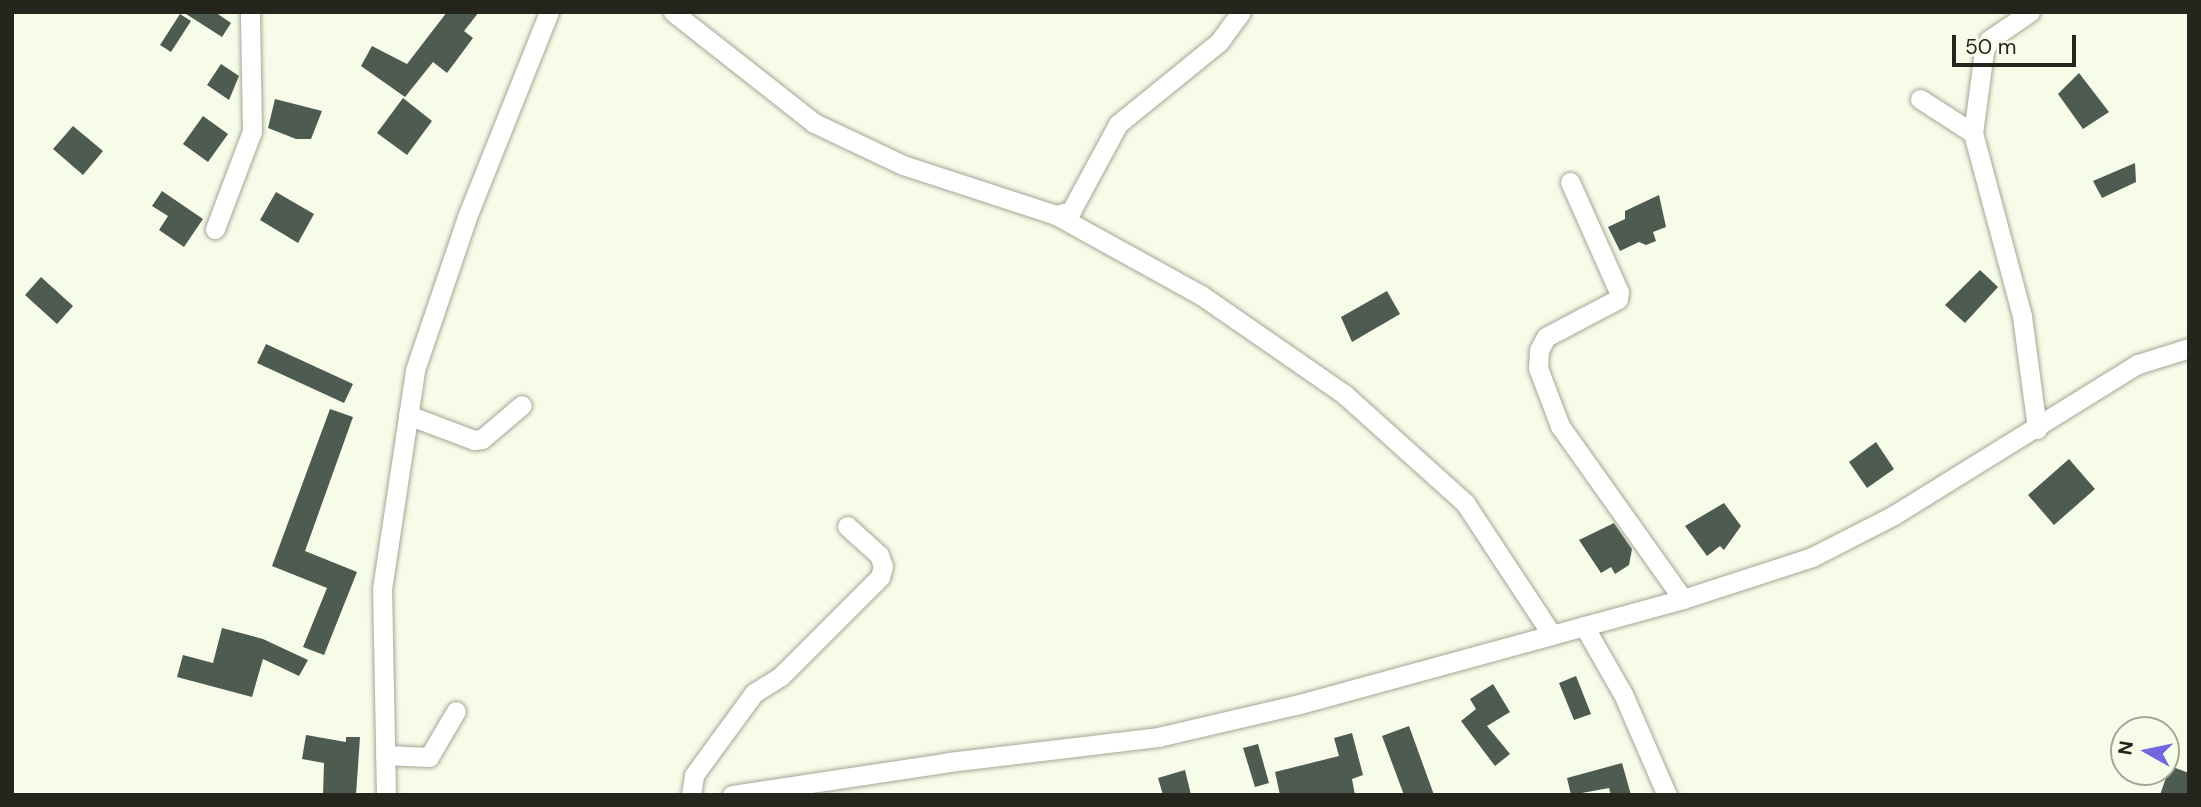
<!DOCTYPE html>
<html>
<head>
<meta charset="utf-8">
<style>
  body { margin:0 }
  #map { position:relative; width:2201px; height:807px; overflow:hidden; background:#f7fce8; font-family:"DM Sans",sans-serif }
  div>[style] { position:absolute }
  .building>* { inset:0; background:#4d5b50 }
  .roads { filter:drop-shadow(0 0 2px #a3a795) drop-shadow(0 0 2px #a3a795) }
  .street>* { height:19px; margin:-9.5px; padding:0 9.5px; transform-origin:9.5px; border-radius:9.5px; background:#fff }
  span { translate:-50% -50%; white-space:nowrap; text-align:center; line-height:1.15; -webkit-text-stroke:7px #f7fce8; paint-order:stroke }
  .frame { position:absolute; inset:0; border:14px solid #24261e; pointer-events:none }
  .north { position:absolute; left:2110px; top:716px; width:70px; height:70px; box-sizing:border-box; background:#f7fce8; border:2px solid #a3a697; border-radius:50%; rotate:279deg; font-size:19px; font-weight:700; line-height:28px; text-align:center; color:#24261e }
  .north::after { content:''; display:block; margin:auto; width:24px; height:32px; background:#7266e1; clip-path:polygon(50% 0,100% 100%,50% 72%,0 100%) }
  .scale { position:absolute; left:1952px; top:35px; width:124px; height:32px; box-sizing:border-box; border:4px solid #24261e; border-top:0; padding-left:9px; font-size:21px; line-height:24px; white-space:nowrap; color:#24261e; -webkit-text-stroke:5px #f7fce8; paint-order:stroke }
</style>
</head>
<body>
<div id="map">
  <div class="building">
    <div style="clip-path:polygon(183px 12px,215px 12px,231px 23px,222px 37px)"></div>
    <div style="clip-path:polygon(447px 12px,479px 12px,464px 31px,473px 38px,447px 73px,433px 62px,405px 97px,361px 66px,372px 46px,407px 64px)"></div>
    <div style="clip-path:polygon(180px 14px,191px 21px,171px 52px,160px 45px)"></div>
    <div style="clip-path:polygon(221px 64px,239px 76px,229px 100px,207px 85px)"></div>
    <div style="clip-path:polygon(2079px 73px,2109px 112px,2083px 129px,2058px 94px)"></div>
    <div style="clip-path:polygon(403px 98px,432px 121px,407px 155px,377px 133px)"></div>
    <div style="clip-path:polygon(275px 99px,322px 111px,311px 139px,296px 139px,268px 128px)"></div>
    <div style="clip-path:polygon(203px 116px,228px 134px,208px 162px,183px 144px)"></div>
    <div style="clip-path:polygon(73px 126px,103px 151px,83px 175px,53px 149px)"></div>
    <div style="clip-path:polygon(2135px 163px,2136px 182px,2102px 198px,2093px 181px)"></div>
    <div style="clip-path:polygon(162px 191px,203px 219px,184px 247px,159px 230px,168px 216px,152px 206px)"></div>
    <div style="clip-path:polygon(276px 192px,314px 214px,298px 243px,260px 220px)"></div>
    <div style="clip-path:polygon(1659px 195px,1666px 227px,1653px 232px,1656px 241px,1646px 245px,1639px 242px,1620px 251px,1608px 227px,1625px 219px,1625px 211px)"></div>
    <div style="clip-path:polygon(1980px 270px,1998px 287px,1965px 323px,1945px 305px)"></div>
    <div style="clip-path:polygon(41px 277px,73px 306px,57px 324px,25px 295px)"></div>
    <div style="clip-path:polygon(1387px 291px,1400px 314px,1352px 342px,1341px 317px)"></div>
    <div style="clip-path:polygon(266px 344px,353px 384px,344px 403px,257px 363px)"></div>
    <div style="clip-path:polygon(330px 409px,353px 417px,305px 551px,357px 572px,324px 655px,303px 647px,327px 588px,272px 566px)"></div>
    <div style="clip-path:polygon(1876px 442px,1894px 469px,1867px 488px,1849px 462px)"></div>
    <div style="clip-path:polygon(2069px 459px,2095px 489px,2054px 525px,2028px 495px)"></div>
    <div style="clip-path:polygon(1724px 503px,1741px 526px,1724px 550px,1720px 546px,1707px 556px,1685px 526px)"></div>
    <div style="clip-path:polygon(1614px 523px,1632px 549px,1629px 565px,1615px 574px,1611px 567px,1601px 573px,1579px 540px)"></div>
    <div style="clip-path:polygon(222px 628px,263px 639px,308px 660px,299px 676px,263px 659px,252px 697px,177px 677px,183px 655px,213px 663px)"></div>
    <div style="clip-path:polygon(1576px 676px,1591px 714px,1574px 720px,1559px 683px)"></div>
    <div style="clip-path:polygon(1493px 684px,1510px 712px,1487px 726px,1510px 754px,1495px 766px,1461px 721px,1476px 709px,1470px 699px)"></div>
    <div style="clip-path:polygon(1409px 726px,1434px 795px,1404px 795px,1382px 736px)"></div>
    <div style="clip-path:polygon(1352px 733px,1363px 775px,1352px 779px,1355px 795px,1280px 795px,1275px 772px,1339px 756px,1334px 738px)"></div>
    <div style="clip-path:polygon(306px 735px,346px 742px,346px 737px,360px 737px,356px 795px,323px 795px,324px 763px,302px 759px)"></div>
    <div style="clip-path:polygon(1258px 744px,1269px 783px,1255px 787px,1243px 748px)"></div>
    <div style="clip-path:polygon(1622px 763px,1631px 795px,1611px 795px,1609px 788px,1571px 795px,1567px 778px)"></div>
    <div style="clip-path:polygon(2170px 766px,2189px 773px,2189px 795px,2160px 795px)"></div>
    <div style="clip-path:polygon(1185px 770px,1191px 795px,1163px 795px,1158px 778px)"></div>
  </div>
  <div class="roads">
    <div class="street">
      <div style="left:673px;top:12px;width:179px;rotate:38.2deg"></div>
      <div style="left:814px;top:123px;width:98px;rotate:25.3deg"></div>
      <div style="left:903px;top:165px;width:161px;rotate:18.1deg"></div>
      <div style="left:1056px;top:215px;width:16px;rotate:-15deg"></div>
      <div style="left:1071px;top:211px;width:99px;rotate:-61.6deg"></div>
      <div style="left:1118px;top:124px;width:130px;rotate:-39.1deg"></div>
      <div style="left:1219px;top:42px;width:37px;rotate:-54deg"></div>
      <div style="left:2030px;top:12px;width:50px;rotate:145.7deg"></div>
      <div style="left:1989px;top:40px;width:12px;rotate:114deg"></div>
      <div style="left:1984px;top:51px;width:83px;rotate:97.6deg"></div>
      <div style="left:1973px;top:133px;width:189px;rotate:75deg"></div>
      <div style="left:2022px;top:316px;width:114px;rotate:82.4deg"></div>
      <div style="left:1920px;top:99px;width:63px;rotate:32.7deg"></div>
      <div style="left:1570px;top:182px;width:120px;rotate:66deg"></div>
      <div style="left:1619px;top:292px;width:7px;rotate:98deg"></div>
      <div style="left:1618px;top:299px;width:81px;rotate:152.2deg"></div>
      <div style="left:1546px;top:337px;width:15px;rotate:118deg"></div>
      <div style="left:1539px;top:350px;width:18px;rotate:93deg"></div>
      <div style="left:1538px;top:368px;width:62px;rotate:69.2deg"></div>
      <div style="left:1560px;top:426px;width:212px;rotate:54.6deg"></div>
      <div style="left:1056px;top:215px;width:166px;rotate:28.9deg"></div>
      <div style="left:1201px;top:295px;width:174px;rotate:34.7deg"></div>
      <div style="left:1344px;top:394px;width:163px;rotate:42deg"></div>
      <div style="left:1465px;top:503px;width:158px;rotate:56.6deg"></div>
      <div style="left:215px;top:229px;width:105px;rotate:-69.3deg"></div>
      <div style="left:252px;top:131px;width:119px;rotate:-91deg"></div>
      <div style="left:408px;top:415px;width:71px;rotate:20.7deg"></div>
      <div style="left:474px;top:440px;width:8px;rotate:-7deg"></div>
      <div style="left:482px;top:439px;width:52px;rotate:-40.4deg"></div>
      <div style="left:1584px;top:626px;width:78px;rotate:60.2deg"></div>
      <div style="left:1623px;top:694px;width:110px;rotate:66.5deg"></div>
      <div style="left:385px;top:755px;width:44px;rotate:2.6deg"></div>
      <div style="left:429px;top:757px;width:53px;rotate:-59.6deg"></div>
      <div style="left:386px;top:795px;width:206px;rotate:-91.1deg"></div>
      <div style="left:382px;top:589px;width:221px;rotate:-81.4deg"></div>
      <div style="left:415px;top:370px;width:162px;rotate:-71.2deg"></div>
      <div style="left:467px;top:217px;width:221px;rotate:-68.2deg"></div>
      <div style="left:691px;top:795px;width:20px;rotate:-81deg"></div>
      <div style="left:694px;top:775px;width:102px;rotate:-53.8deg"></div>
      <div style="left:754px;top:693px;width:32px;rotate:-32deg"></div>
      <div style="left:781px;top:676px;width:140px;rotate:-45deg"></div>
      <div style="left:880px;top:577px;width:11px;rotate:-75deg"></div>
      <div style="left:883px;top:566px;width:12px;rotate:-110deg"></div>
      <div style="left:879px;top:555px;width:43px;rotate:-137.8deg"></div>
      <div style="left:732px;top:795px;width:219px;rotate:-8.6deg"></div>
      <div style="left:949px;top:762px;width:210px;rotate:-6.8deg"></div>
      <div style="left:1158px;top:737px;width:142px;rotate:-13.1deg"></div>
      <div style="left:1296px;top:705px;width:401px;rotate:-15.3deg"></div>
      <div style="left:1683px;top:599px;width:136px;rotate:-18deg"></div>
      <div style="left:1812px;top:557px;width:92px;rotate:-27.1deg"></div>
      <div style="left:1894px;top:515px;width:287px;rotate:-31.8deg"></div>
      <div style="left:2138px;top:364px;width:53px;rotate:-17.4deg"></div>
    </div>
  </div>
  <div class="frame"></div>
  <div class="north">N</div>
  <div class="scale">50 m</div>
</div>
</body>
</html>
